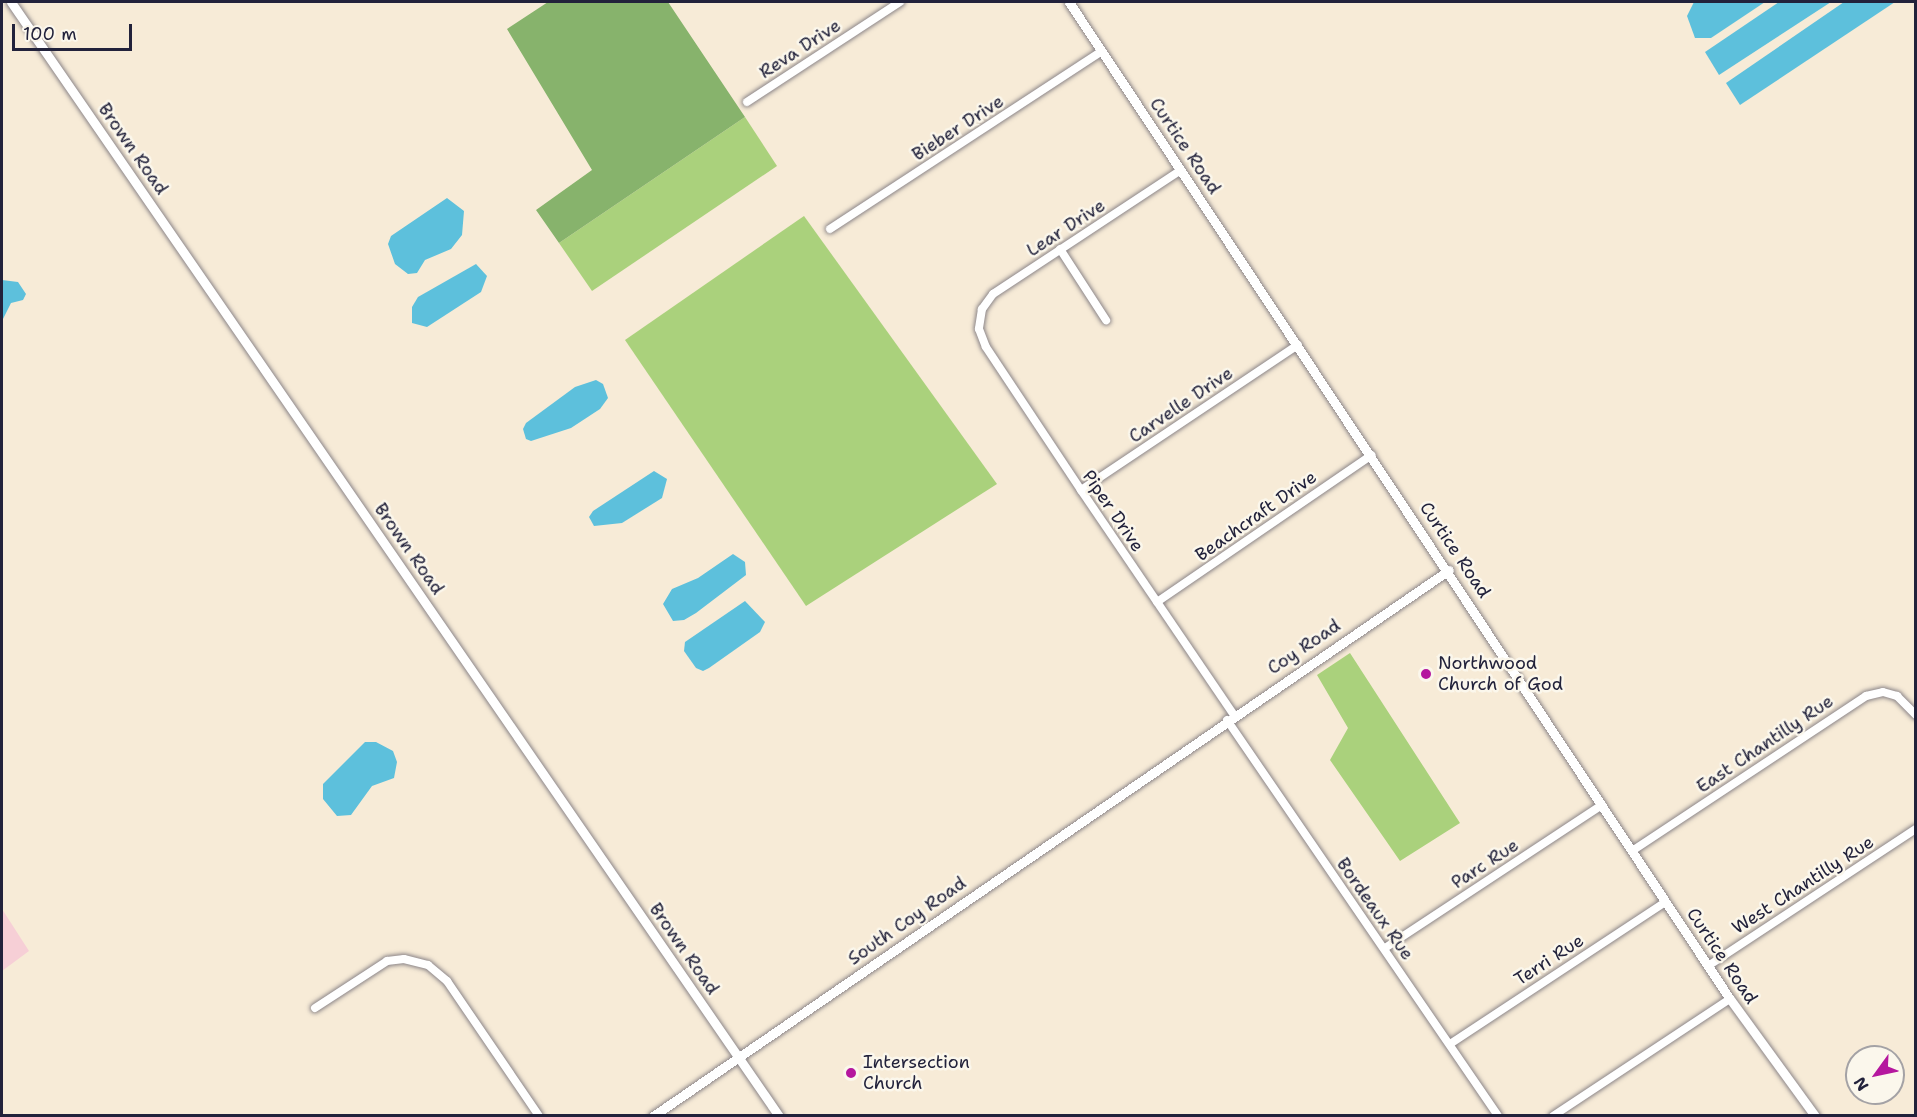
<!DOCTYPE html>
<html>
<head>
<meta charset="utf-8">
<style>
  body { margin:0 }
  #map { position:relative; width:1917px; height:1117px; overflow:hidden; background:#f7ebd7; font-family:"Shantell Sans",sans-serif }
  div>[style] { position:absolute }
  .built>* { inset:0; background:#f6cfd6 }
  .green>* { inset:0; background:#aad17c }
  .forest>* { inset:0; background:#87b36c }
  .water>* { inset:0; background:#5dc0dc }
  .roads { filter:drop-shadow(0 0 2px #8c8689) drop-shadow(0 0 2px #8c8689) }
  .minor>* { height:8px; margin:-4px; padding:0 4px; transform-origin:4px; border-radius:4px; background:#fff }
  .tertiary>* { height:9px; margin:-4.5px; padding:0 4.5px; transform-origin:4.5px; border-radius:4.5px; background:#fff }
  .dots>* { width:16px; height:16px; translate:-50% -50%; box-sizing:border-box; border:3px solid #fbf7ec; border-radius:50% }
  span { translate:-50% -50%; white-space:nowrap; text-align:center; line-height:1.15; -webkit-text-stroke:5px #fbf7ec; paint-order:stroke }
  .street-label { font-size:18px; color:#22223b }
  .poi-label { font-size:18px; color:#22223b }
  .left { translate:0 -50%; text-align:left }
  .frame { position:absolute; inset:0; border:3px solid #22223b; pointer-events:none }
  .north { position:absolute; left:1845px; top:1045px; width:60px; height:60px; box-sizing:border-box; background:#fbf7ec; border:2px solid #a4a2a5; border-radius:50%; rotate:237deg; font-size:16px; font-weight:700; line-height:24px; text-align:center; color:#22223b }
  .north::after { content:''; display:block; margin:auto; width:21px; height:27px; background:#b5179e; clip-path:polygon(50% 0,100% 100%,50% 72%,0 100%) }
  .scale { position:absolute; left:12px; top:24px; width:120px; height:27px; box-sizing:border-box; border:3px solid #22223b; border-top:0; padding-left:8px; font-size:18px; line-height:21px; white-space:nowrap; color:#22223b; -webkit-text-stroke:4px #fbf7ec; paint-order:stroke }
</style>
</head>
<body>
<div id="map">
  <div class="built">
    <div style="clip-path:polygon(2px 909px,29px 951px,2px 971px)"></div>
  </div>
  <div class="green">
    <div style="clip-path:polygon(745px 117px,777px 166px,592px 291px,559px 243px)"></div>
    <div style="clip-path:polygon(804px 216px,997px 484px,806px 606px,625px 340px)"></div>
    <div style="clip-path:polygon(1350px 653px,1460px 823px,1400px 861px,1330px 760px,1348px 728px,1317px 675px)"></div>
  </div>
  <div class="forest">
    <div style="clip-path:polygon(548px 2px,668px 2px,745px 117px,559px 243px,536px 210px,592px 170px,507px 29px)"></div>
  </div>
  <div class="water">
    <div style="clip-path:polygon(1694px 2px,1765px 2px,1711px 38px,1695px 38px,1687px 16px)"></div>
    <div style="clip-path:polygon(1779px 2px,1831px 2px,1719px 75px,1705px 52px)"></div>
    <div style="clip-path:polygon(1844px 2px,1895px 2px,1740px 105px,1726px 83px)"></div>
    <div style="clip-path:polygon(447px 198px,464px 211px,462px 235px,451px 249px,425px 260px,417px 273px,408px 274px,395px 264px,388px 244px,391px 236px)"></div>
    <div style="clip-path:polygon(476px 264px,487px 276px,481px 292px,427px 327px,412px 323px,412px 307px,418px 297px)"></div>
    <div style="clip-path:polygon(2px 280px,18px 282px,26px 294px,23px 300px,11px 303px,2px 321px)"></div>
    <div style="clip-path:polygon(596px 380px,603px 384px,608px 398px,600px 409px,571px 428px,531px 441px,526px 439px,523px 429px,526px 423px,575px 387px)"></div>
    <div style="clip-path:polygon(654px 471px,667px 479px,662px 498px,622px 523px,594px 526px,589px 517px,593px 511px)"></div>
    <div style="clip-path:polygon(733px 554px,745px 562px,746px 575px,696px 613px,684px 620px,673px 621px,663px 604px,672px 589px,698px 578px)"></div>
    <div style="clip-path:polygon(745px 601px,765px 622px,760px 632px,709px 668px,703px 671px,696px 668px,684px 651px,685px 642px)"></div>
    <div style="clip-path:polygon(365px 742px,376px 742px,393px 751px,397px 762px,394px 778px,372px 786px,351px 815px,337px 816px,323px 799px,323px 784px)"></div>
  </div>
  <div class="roads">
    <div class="minor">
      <div style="left:747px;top:102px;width:183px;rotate:-33.2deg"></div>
      <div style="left:1181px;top:170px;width:225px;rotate:146.6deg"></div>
      <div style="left:993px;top:294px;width:19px;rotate:126deg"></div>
      <div style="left:982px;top:309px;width:20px;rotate:99deg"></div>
      <div style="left:979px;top:329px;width:19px;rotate:69deg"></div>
      <div style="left:986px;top:347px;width:172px;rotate:56.4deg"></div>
      <div style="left:1081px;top:490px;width:272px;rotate:55.8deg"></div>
      <div style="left:830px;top:229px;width:325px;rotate:-33.2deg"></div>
      <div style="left:1060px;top:249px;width:85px;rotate:57.1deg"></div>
      <div style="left:1081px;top:490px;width:261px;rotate:-33.8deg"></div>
      <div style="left:1157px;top:602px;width:260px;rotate:-34.4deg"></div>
      <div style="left:1227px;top:720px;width:480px;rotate:55.6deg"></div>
      <div style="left:1632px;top:851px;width:281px;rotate:-33.5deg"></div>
      <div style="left:1866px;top:696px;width:17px;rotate:-13deg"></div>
      <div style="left:1883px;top:692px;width:15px;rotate:16deg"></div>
      <div style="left:1897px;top:696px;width:27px;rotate:45deg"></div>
      <div style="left:1385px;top:948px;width:260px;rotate:-33.4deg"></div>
      <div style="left:1708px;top:966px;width:249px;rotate:-33.4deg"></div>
      <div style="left:315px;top:1008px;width:86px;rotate:-33.1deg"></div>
      <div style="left:387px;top:961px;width:17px;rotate:-7deg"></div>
      <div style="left:404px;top:959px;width:25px;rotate:14deg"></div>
      <div style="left:428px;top:965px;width:25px;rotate:40deg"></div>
      <div style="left:447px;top:981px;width:163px;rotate:55.7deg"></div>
      <div style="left:1450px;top:1044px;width:258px;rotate:-33.4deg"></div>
      <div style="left:1553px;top:1116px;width:212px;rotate:-33.5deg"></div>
    </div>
    <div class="tertiary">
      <div style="left:11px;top:2px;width:1353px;rotate:55.42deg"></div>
      <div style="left:1069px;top:2px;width:1196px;rotate:56.46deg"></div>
      <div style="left:1730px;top:999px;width:145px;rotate:54deg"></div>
      <div style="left:653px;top:1116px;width:965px;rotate:-34.45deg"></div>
    </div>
  </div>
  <div class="dots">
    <div style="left:1426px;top:674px;background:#b5179e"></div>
    <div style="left:851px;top:1073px;background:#b5179e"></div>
  </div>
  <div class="street-label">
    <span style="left:800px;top:49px;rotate:-33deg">Reva Drive</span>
    <span style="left:958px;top:128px;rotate:-33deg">Bieber Drive</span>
    <span style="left:1185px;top:146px;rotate:56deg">Curtice Road</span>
    <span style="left:133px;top:149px;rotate:55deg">Brown Road</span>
    <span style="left:1066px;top:228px;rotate:-33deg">Lear Drive</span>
    <span style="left:1181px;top:405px;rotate:-34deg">Carvelle Drive</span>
    <span style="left:1113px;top:511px;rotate:56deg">Piper Drive</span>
    <span style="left:1256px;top:516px;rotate:-35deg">Beachcraft Drive</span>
    <span style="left:409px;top:549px;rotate:55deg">Brown Road</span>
    <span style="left:1455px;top:550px;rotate:56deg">Curtice Road</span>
    <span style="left:1304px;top:647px;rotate:-34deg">Coy Road</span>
    <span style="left:1765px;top:744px;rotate:-34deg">East Chantilly Rue</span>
    <span style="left:1485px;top:864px;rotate:-33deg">Parc Rue</span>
    <span style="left:1803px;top:885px;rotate:-33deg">West Chantilly Rue</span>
    <span style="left:1375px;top:909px;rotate:55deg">Bordeaux Rue</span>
    <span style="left:907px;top:921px;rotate:-35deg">South Coy Road</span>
    <span style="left:684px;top:949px;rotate:55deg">Brown Road</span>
    <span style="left:1722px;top:956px;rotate:56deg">Curtice Road</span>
    <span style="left:1549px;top:960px;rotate:-33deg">Terri Rue</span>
  </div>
  <div class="poi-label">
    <span class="left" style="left:1438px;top:674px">Northwood<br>Church of God</span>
    <span class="left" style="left:863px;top:1073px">Intersection<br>Church</span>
  </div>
  <div class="frame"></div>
  <div class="north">N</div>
  <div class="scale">100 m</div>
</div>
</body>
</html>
